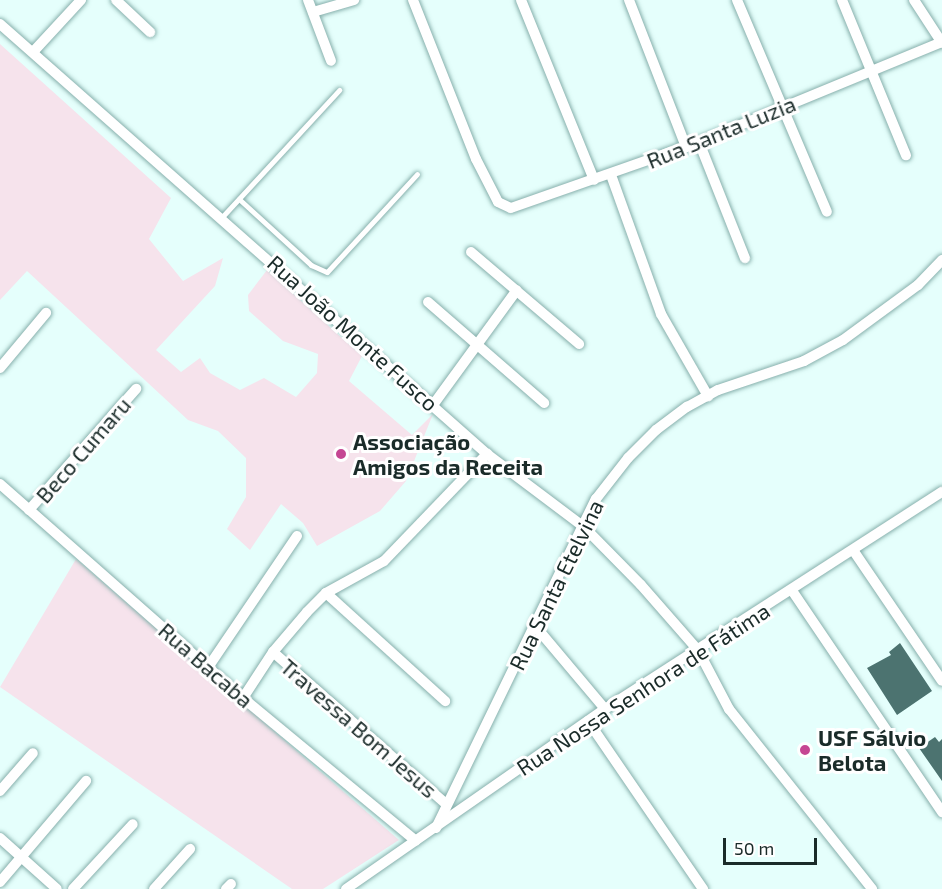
<!DOCTYPE html>
<html>
<head>
<meta charset="utf-8">
<style>
  body { margin:0 }
  #map { position:relative; width:942px; height:889px; overflow:hidden; background:#e5fffc; font-family:"Exo 2",sans-serif }
  div>[style] { position:absolute }
  .green>* { inset:0; background:#f6e3ec }
  .building>* { inset:0; background:#4c7370 }
  .roads { filter:drop-shadow(0 0 2px #87b0ac) drop-shadow(0 0 2px #87b0ac) }
  .service>* { height:5px; margin:-2.5px; padding:0 2.5px; transform-origin:2.5px; border-radius:2.5px; background:#fff }
  .minor>* { height:10px; margin:-5px; padding:0 5px; transform-origin:5px; border-radius:5px; background:#fff }
  .dots>* { width:16px; height:16px; translate:-50% -50%; box-sizing:border-box; border:3px solid #fff; border-radius:50% }
  span { translate:-50% -50%; white-space:nowrap; text-align:center; line-height:1.15; -webkit-text-stroke:6px #fff; paint-order:stroke }
  .street-label { font-size:22px; color:#1a2b29 }
  .poi-label { font-size:22px; color:#1a2b29; font-weight:700 }
  .left { translate:0 -50%; text-align:left }
  .scale { position:absolute; left:723px; top:838px; width:94px; height:27px; box-sizing:border-box; border:3px solid #1a2b29; border-top:0; padding-left:8px; font-size:18px; line-height:21px; white-space:nowrap; color:#1a2b29; -webkit-text-stroke:4px #fff; paint-order:stroke }
</style>
</head>
<body>
<div id="map">
  <div class="green">
    <div style="clip-path:polygon(0 44px,171px 198px,149px 239px,183px 281px,223px 258px,215px 286px,156px 350px,181px 372px,200px 358px,210px 373px,240px 390px,264px 378px,296px 397px,317px 373px,318px 354px,283px 341px,249px 311px,248px 295px,267px 270px,362px 356px,349px 381px,412px 435px,433px 414px,406px 481px,380px 511px,317px 546px,303px 523px,281px 504px,250px 550px,227px 529px,246px 497px,246px 458px,218px 431px,188px 420px,27px 271px,0 300px)"></div>
    <div style="clip-path:polygon(76px 559px,399px 840px,323px 889px,292px 889px,0 687px)"></div>
  </div>
  <div class="building">
    <div style="clip-path:polygon(900px 643px,932px 691px,897px 715px,867px 668px,891px 655px,889px 652px)"></div>
    <div style="clip-path:polygon(935px 737px,939px 742px,942px 739px,942px 781px,919px 748px)"></div>
  </div>
  <div class="roads">
    <div class="service">
      <div style="left:239px;top:199px;width:98px;rotate:42.5deg"></div>
      <div style="left:311px;top:265px;width:17px;rotate:24deg"></div>
      <div style="left:327px;top:272px;width:133px;rotate:-47.4deg"></div>
      <div style="left:222px;top:217px;width:173px;rotate:-47.3deg"></div>
    </div>
    <div class="minor">
      <div style="left:116px;top:0;width:47px;rotate:43.3deg"></div>
      <div style="left:308px;top:0;width:65px;rotate:69.3deg"></div>
      <div style="left:413px;top:0;width:171px;rotate:68.4deg"></div>
      <div style="left:476px;top:159px;width:48px;rotate:62.9deg"></div>
      <div style="left:498px;top:202px;width:14px;rotate:25deg"></div>
      <div style="left:511px;top:208px;width:199px;rotate:-19.3deg"></div>
      <div style="left:699px;top:142px;width:263px;rotate:-22.4deg"></div>
      <div style="left:521px;top:0;width:194px;rotate:67.9deg"></div>
      <div style="left:629px;top:0;width:158px;rotate:68.8deg"></div>
      <div style="left:737px;top:0;width:230px;rotate:67deg"></div>
      <div style="left:842px;top:0;width:168px;rotate:67.6deg"></div>
      <div style="left:914px;top:0;width:51px;rotate:56.9deg"></div>
      <div style="left:313px;top:12px;width:43px;rotate:-16.3deg"></div>
      <div style="left:0;top:24px;width:650px;rotate:41.44deg"></div>
      <div style="left:487px;top:454px;width:121px;rotate:37deg"></div>
      <div style="left:584px;top:527px;width:81px;rotate:45.5deg"></div>
      <div style="left:641px;top:585px;width:86px;rotate:48.8deg"></div>
      <div style="left:698px;top:650px;width:67px;rotate:62.3deg"></div>
      <div style="left:729px;top:709px;width:230px;rotate:51.5deg"></div>
      <div style="left:33px;top:52px;width:71px;rotate:-47.3deg"></div>
      <div style="left:699px;top:142px;width:125px;rotate:68.4deg"></div>
      <div style="left:611px;top:175px;width:148px;rotate:70.2deg"></div>
      <div style="left:661px;top:314px;width:95px;rotate:60.2deg"></div>
      <div style="left:471px;top:252px;width:142px;rotate:40.4deg"></div>
      <div style="left:428px;top:302px;width:154px;rotate:41deg"></div>
      <div style="left:0;top:368px;width:72px;rotate:-50.1deg"></div>
      <div style="left:433px;top:405px;width:142px;rotate:-53.9deg"></div>
      <div style="left:0;top:484px;width:324px;rotate:41.4deg"></div>
      <div style="left:243px;top:698px;width:224px;rotate:39.6deg"></div>
      <div style="left:29px;top:510px;width:162px;rotate:-48.5deg"></div>
      <div style="left:853px;top:550px;width:158px;rotate:55.8deg"></div>
      <div style="left:793px;top:592px;width:266px;rotate:55.9deg"></div>
      <div style="left:326px;top:593px;width:161px;rotate:42.2deg"></div>
      <div style="left:536px;top:627px;width:107px;rotate:49.9deg"></div>
      <div style="left:273px;top:652px;width:230px;rotate:41.3deg"></div>
      <div style="left:209px;top:666px;width:157px;rotate:-55.9deg"></div>
      <div style="left:243px;top:698px;width:55px;rotate:-56.9deg"></div>
      <div style="left:273px;top:652px;width:52px;rotate:-49.6deg"></div>
      <div style="left:307px;top:612px;width:27px;rotate:-45deg"></div>
      <div style="left:326px;top:593px;width:66px;rotate:-28.9deg"></div>
      <div style="left:384px;top:561px;width:149px;rotate:-46.1deg"></div>
      <div style="left:588px;top:721px;width:204px;rotate:55.6deg"></div>
      <div style="left:0;top:791px;width:50px;rotate:-49deg"></div>
      <div style="left:436px;top:828px;width:366px;rotate:-64.1deg"></div>
      <div style="left:596px;top:499px;width:52px;rotate:-52deg"></div>
      <div style="left:628px;top:458px;width:40px;rotate:-45deg"></div>
      <div style="left:656px;top:430px;width:39px;rotate:-37deg"></div>
      <div style="left:687px;top:407px;width:35px;rotate:-29deg"></div>
      <div style="left:718px;top:390px;width:91px;rotate:-18.6deg"></div>
      <div style="left:804px;top:361px;width:44px;rotate:-28.3deg"></div>
      <div style="left:843px;top:340px;width:93px;rotate:-36.3deg"></div>
      <div style="left:918px;top:285px;width:35px;rotate:-46deg"></div>
      <div style="left:0;top:838px;width:76px;rotate:41.8deg"></div>
      <div style="left:0;top:882px;width:133px;rotate:-49.6deg"></div>
      <div style="left:73px;top:889px;width:88px;rotate:-47.3deg"></div>
      <div style="left:154px;top:889px;width:54px;rotate:-48deg"></div>
      <div style="left:226px;top:889px;width:7px;rotate:-45deg"></div>
      <div style="left:346px;top:889px;width:315px;rotate:-34.8deg"></div>
      <div style="left:605px;top:709px;width:401px;rotate:-32.8deg"></div>
    </div>
  </div>
  <div class="dots">
    <div style="left:341px;top:454px;background:#c54693"></div>
    <div style="left:805px;top:750px;background:#c54693"></div>
  </div>
  <div class="street-label">
    <span style="left:721px;top:132px;rotate:-22deg">Rua Santa Luzia</span>
    <span style="left:353px;top:333px;rotate:42deg">Rua João Monte Fusco</span>
    <span style="left:83px;top:450px;rotate:-49deg">Beco Cumaru</span>
    <span style="left:556px;top:585px;rotate:-64deg">Rua Santa Etelvina</span>
    <span style="left:206px;top:665px;rotate:41deg">Rua Bacaba</span>
    <span style="left:643px;top:689px;rotate:-33deg">Rua Nossa Senhora de Fátima</span>
    <span style="left:359px;top:728px;rotate:41deg">Travessa Bom Jesus</span>
  </div>
  <div class="poi-label">
    <span class="left" style="left:353px;top:454px">Associação<br>Amigos da Receita</span>
    <span class="left" style="left:818px;top:750px">USF Sálvio<br>Belota</span>
  </div>
  <div class="scale">50 m</div>
</div>
</body>
</html>
